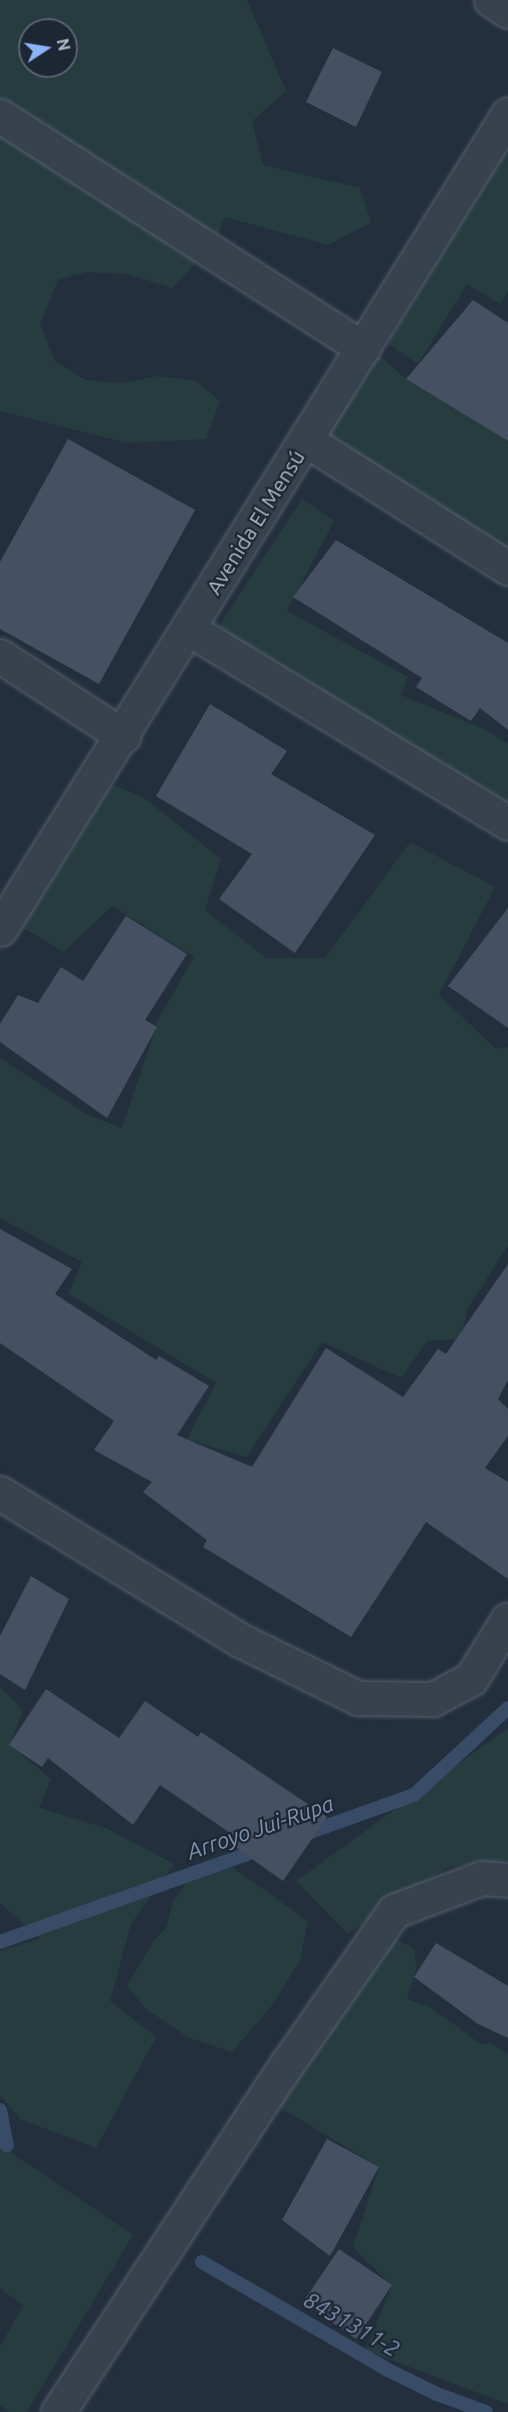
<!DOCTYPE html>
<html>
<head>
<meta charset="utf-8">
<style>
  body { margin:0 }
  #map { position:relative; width:508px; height:2412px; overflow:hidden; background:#242f3e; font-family:Ubuntu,sans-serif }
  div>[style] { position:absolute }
  .green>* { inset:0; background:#263c3f }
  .stream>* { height:14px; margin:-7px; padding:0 7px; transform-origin:7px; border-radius:7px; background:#394c67 }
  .building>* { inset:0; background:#455162 }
  .roads { filter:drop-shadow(0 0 2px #565f6c) drop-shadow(0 0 2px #565f6c) }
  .minor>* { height:33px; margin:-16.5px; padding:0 16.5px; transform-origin:16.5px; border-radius:16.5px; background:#38414e }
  span { translate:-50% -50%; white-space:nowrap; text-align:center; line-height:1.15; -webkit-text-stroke:4.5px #1d2633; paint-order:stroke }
  .street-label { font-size:21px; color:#b4bcc9 }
  .water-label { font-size:22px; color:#7c92b1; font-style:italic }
  .north { position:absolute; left:18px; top:18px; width:60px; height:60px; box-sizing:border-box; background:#1d2633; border:2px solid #59626f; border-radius:50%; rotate:78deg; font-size:16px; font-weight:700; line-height:24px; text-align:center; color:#b4bcc9 }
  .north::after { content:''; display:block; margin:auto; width:21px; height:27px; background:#8ab4f8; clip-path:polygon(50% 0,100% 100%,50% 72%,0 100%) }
</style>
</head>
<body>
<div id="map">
  <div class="green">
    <div style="clip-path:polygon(evenodd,0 0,247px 0,286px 91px,252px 121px,263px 165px,360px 188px,371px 223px,328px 245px,224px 217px,216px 242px,172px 288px,127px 274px,86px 272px,58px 280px,40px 324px,55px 361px,85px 380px,123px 383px,157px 376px,196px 381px,220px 401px,206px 439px,127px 443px,0 411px,0 0,30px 30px,66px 30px,66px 66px,30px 66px,30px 30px)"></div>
    <div style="clip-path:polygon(508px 143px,508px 291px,500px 304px,467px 284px,418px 364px,388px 344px)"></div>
    <div style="clip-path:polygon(379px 355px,406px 379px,508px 441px,508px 550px,326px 434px)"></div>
    <div style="clip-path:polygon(302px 499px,334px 521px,287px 611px,408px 677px,401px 695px,484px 729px,508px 744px,508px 811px,214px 633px)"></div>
    <div style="clip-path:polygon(111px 784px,143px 797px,221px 859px,205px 910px,266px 958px,325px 958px,410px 842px,495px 887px,439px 995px,496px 1049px,508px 1047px,508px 1245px,468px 1308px,460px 1339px,427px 1341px,401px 1378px,322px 1342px,246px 1457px,187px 1439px,216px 1383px,69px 1294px,82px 1262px,0 1218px,0 1058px,88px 1115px,122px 1128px,159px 1018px,194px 957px,112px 906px,64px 952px,22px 927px)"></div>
    <div style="clip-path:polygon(0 1687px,23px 1710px,10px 1745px,51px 1779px,39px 1808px,106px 1828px,174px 1864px,131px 1924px,110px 2001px,156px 2037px,96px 2148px,20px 2119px,0 2095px,0 1951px,41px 1938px,0 1903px)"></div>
    <div style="clip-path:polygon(508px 1728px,508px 1860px,447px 1867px,348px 1934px,296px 1881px)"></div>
    <div style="clip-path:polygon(222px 1860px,308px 1921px,300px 1960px,274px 2003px,232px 2052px,189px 2038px,146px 2009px,127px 1986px,154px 1940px,166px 1928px,173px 1902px,195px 1871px)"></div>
    <div style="clip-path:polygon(379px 1931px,415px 1949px,416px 1970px,407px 1999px,430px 2007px,482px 2045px,490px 2043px,508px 2054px,508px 2404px,365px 2350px,392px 2286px,353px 2247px,379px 2167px,279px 2107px,331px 1998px)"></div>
    <div style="clip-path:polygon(0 2145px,133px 2235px,27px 2412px,9px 2412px,0 2405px,0 2346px,23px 2306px,0 2288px)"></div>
  </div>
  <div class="stream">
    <div style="left:302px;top:1835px;width:119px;rotate:-19.7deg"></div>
    <div style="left:414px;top:1795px;width:128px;rotate:-42.8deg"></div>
    <div style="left:0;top:1942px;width:277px;rotate:-19.6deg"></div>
    <div style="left:0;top:2110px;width:36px;rotate:79deg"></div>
    <div style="left:202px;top:2262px;width:215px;rotate:30.1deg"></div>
    <div style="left:388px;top:2370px;width:55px;rotate:26.1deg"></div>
    <div style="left:437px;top:2394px;width:52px;rotate:20.2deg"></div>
  </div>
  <div class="building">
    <div style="clip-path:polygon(333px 48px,382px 72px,356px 127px,306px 102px)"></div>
    <div style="clip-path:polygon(473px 300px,508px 323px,508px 441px,406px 379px)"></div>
    <div style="clip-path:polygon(68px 439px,195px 510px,99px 684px,0 629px,0 562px)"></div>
    <div style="clip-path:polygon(336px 540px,508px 643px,508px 730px,480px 708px,471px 721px,416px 687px,422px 678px,293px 597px)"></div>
    <div style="clip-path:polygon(210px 704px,287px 751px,271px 774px,375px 835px,295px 953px,219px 899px,252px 854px,156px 796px)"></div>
    <div style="clip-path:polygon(508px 908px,508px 1028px,448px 986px)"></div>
    <div style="clip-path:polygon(126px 916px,187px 954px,145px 1020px,157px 1027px,107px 1118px,0 1042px,0 1024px,18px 995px,38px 1003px,61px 967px,83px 981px)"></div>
    <div style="clip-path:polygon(0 1229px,72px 1269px,55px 1294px,156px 1360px,159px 1356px,209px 1386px,177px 1435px,252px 1467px,326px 1348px,403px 1397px,438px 1349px,446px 1354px,508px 1264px,508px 1380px,498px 1399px,508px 1409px,508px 1436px,485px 1468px,508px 1482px,508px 1579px,426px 1522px,351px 1637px,203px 1547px,207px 1540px,143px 1492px,152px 1482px,94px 1450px,114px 1421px,0 1343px)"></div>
    <div style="clip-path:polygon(31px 1576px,69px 1599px,25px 1690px,0 1674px,0 1636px)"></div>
    <div style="clip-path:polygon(46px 1689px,119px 1738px,145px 1701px,198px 1737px,201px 1732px,327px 1817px,283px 1881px,228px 1842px,233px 1835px,160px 1785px,133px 1825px,48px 1758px,42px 1767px,9px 1745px)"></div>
    <div style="clip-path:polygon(436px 1943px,508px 1986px,508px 2038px,478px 2024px,414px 1977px)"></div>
    <div style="clip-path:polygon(327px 2139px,379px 2167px,330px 2256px,282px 2220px)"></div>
    <div style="clip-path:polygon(339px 2249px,392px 2285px,356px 2339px,303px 2302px)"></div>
  </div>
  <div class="roads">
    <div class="minor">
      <div style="left:491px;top:0;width:20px;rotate:33deg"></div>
      <div style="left:0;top:116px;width:431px;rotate:32.6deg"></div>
      <div style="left:306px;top:440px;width:239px;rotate:32.4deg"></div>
      <div style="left:189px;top:629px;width:373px;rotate:31.3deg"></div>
      <div style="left:0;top:656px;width:147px;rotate:33deg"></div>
      <div style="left:0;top:929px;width:960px;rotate:-58.06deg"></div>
      <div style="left:0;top:1493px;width:281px;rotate:31.5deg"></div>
      <div style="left:240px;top:1640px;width:131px;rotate:26.2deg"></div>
      <div style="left:358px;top:1698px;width:75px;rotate:0.8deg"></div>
      <div style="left:433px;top:1699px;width:43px;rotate:-27.8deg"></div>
      <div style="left:471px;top:1679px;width:70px;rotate:-58.3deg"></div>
      <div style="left:58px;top:2412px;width:420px;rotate:-56.7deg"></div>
      <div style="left:289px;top:2061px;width:183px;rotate:-55deg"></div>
      <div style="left:394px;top:1911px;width:94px;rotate:-20.6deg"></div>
      <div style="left:482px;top:1878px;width:26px;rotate:4deg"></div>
    </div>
  </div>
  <div class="street-label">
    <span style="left:255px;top:522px;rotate:-58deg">Avenida El Mensú</span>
  </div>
  <div class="water-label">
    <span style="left:260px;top:1827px;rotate:-19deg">Arroyo Jui-Rupa</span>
    <span style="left:352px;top:2324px;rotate:30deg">8431311-2</span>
  </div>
  <div class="north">N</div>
</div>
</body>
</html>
